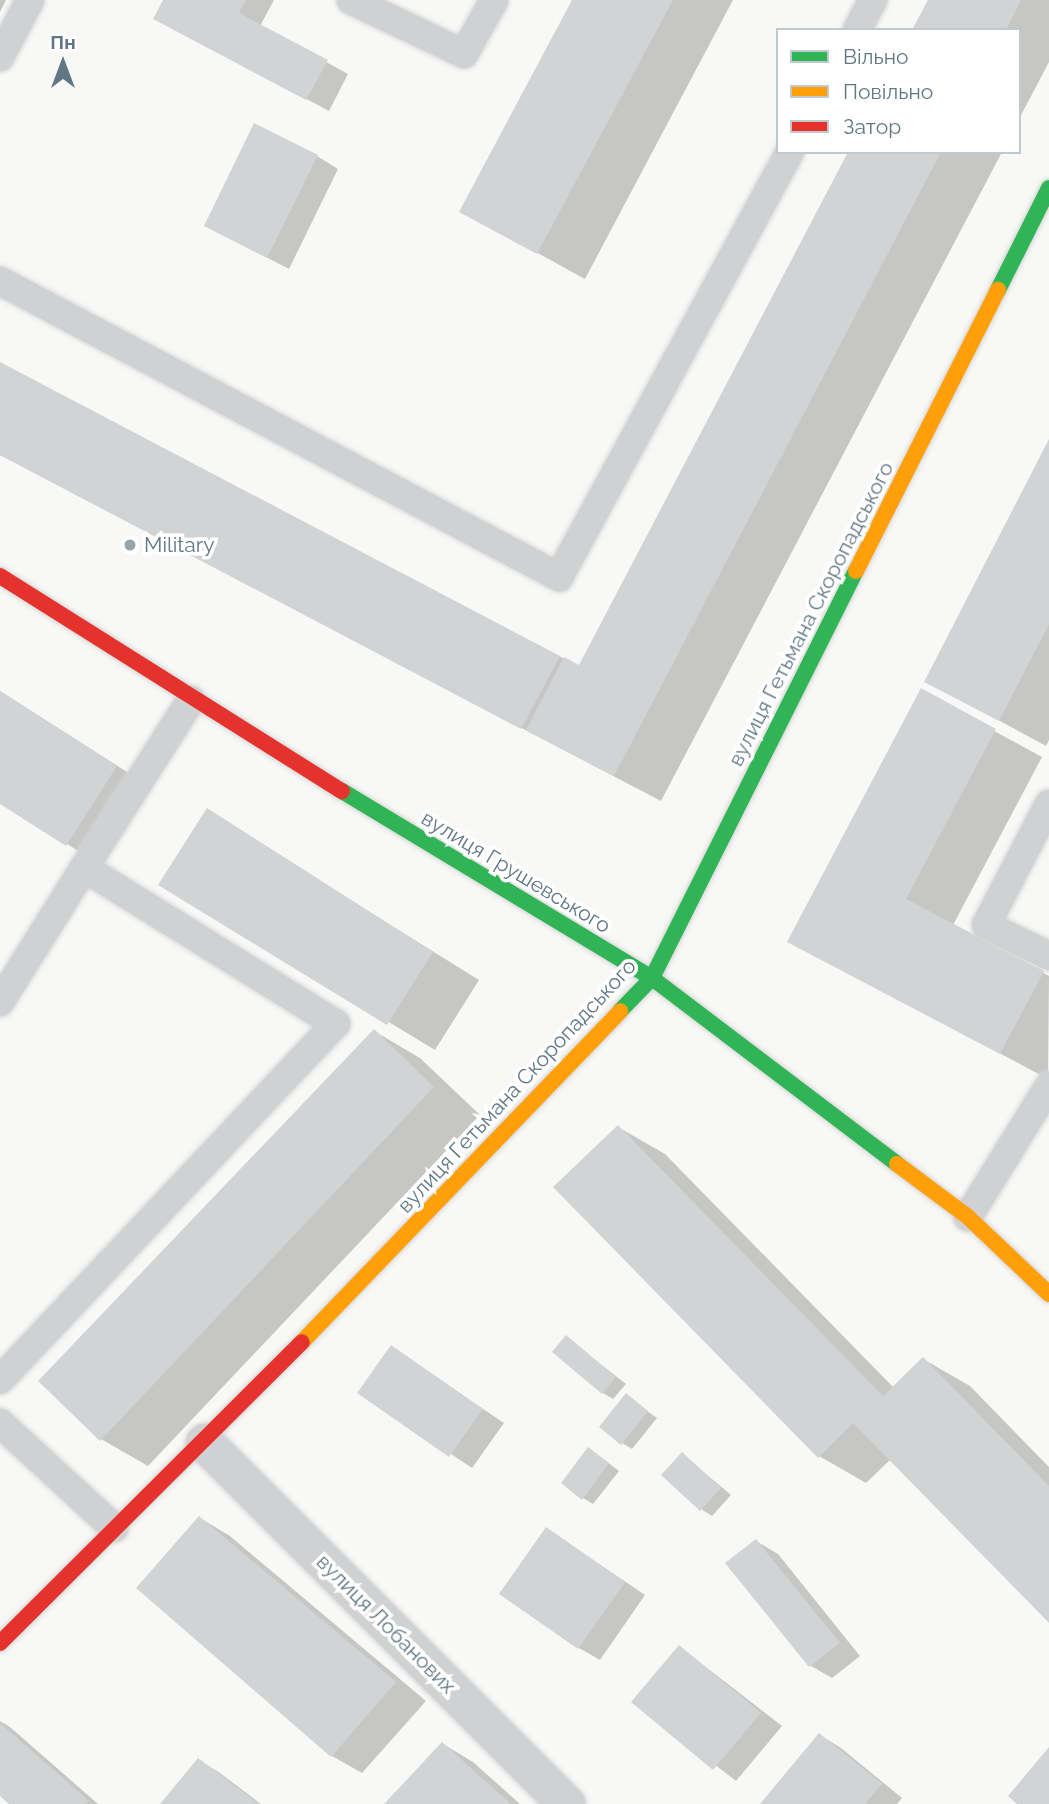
<!DOCTYPE html>
<html>
<head>
<meta charset="utf-8">
<style>
  body { margin:0 }
  #map { position:relative; width:1049px; height:1804px; overflow:hidden; background:#f8f8f7; font-family:Raleway,sans-serif }
  div>[style] { position:absolute }
  .shadow>* { inset:0; background:#0003 }
  .building>* { inset:0; background:#d1d3d4 }
  .roads { filter:drop-shadow(0 0 2px #d5d6d6) drop-shadow(0 0 2px #d5d6d6) }
  .lane>* { height:28px; margin:-14px; padding:0 14px; transform-origin:14px; border-radius:14px; background:#d0d1d2 }
  .street>* { height:38px; margin:-19px; padding:0 19px; transform-origin:19px; border-radius:19px; background:#d0d1d2 }
  .fast>* { height:16px; margin:-8px; padding:0 8px; transform-origin:8px; border-radius:8px; background:#30b455 }
  .slow>* { height:16px; margin:-8px; padding:0 8px; transform-origin:8px; border-radius:8px; background:#ff9f0a }
  .jam>* { height:16px; margin:-8px; padding:0 8px; transform-origin:8px; border-radius:8px; background:#e5322d }
  .dots>* { width:19px; height:19px; translate:-50% -50%; box-sizing:border-box; border:4px solid #fff; border-radius:50% }
  span { translate:-50% -50%; white-space:nowrap; text-align:center; line-height:1.15; -webkit-text-stroke:7px #fff; paint-order:stroke }
  .poi-label { font-size:21px; color:#617784 }
  .left { translate:0 -50%; text-align:left }
  .street-label { font-size:21px; color:#617784 }
  .legend { position:absolute; left:776px; top:28px; width:245px; height:126px; box-sizing:border-box; background:#fff; border:2px solid #c0c9ce; margin:0; padding:9px 12px; list-style:none; font-size:21px; color:#617784 }
  .legend li { display:flex; align-items:center; gap:14px; height:35px }
  .legend b { width:35px; border:2px solid #c0c9ce }
  .north { position:absolute; left:28px; top:28px; width:70px; height:70px; -webkit-text-stroke:5px #fff; paint-order:stroke; rotate:0deg; font-size:19px; font-weight:700; line-height:28px; text-align:center; color:#617784 }
  .north::after { content:''; display:block; margin:auto; width:24px; height:32px; background:#617784; clip-path:polygon(50% 0,100% 100%,50% 72%,0 100%) }
</style>
</head>
<body>
<div id="map">
  <div class="shadow">
    <div style="clip-path:polygon(0 0,6px 0,0 12px)"></div>
    <div style="clip-path:polygon(165px 0,274px 0,260px 26px,348px 74px,329px 111px,174px 28px)"></div>
    <div style="clip-path:polygon(574px 0,733px 0,585px 279px,461px 211px)"></div>
    <div style="clip-path:polygon(930px 0,1049px 0,1049px 62px,1019px 119px,1019px 30px,914px 30px)"></div>
    <div style="clip-path:polygon(850px 152px,1002px 152px,661px 801px,0 455px,0 364px,580px 667px)"></div>
    <div style="clip-path:polygon(317px 156px,338px 169px,289px 269px,206px 226px)"></div>
    <div style="clip-path:polygon(1049px 443px,1049px 740px,1046px 746px,926px 681px)"></div>
    <div style="clip-path:polygon(0 691px,138px 779px,88px 857px,0 802px)"></div>
    <div style="clip-path:polygon(921px 691px,1042px 757px,953px 925px,1049px 976px,1048px 1079px,789px 941px)"></div>
    <div style="clip-path:polygon(207px 811px,479px 980px,435px 1050px,161px 884px)"></div>
    <div style="clip-path:polygon(374px 1031px,420px 1058px,480px 1115px,148px 1466px,101px 1439px)"></div>
    <div style="clip-path:polygon(618px 1127px,665px 1154px,894px 1388px,923px 1359px,970px 1386px,1049px 1467px,1049px 1621px,891px 1459px,866px 1483px,819px 1456px)"></div>
    <div style="clip-path:polygon(567px 1338px,626px 1384px,613px 1399px,603px 1393px)"></div>
    <div style="clip-path:polygon(391px 1347px,504px 1423px,472px 1468px,360px 1393px)"></div>
    <div style="clip-path:polygon(626px 1396px,657px 1418px,632px 1449px,622px 1443px)"></div>
    <div style="clip-path:polygon(682px 1454px,731px 1495px,712px 1516px,701px 1509px)"></div>
    <div style="clip-path:polygon(599px 1456px,619px 1471px,593px 1504px,583px 1498px)"></div>
    <div style="clip-path:polygon(200px 1518px,230px 1536px,426px 1701px,362px 1773px,332px 1756px)"></div>
    <div style="clip-path:polygon(547px 1529px,645px 1595px,600px 1660px,579px 1648px)"></div>
    <div style="clip-path:polygon(756px 1541px,778px 1554px,860px 1656px,832px 1678px,811px 1666px)"></div>
    <div style="clip-path:polygon(680px 1647px,782px 1726px,736px 1781px,634px 1702px)"></div>
    <div style="clip-path:polygon(0 1721px,10px 1727px,98px 1804px,11px 1804px,0 1794px)"></div>
    <div style="clip-path:polygon(820px 1735px,841px 1748px,902px 1798px,897px 1804px,763px 1804px)"></div>
    <div style="clip-path:polygon(443px 1744px,473px 1762px,520px 1804px,387px 1804px)"></div>
    <div style="clip-path:polygon(199px 1760px,220px 1773px,261px 1804px,163px 1804px)"></div>
  </div>
  <div class="building">
    <div style="clip-path:polygon(163px 0,246px 0,239px 13px,328px 60px,306px 100px,153px 19px)"></div>
    <div style="clip-path:polygon(572px 0,673px 0,537px 254px,459px 212px)"></div>
    <div style="clip-path:polygon(928px 0,1021px 0,1006px 30px,912px 30px)"></div>
    <div style="clip-path:polygon(254px 123px,318px 155px,267px 258px,204px 226px)"></div>
    <div style="clip-path:polygon(848px 152px,941px 152px,614px 776px,526px 730px,564px 657px,579px 665px)"></div>
    <div style="clip-path:polygon(0 362px,560px 656px,521px 729px,0 455px)"></div>
    <div style="clip-path:polygon(1049px 439px,1049px 624px,999px 721px,924px 682px)"></div>
    <div style="clip-path:polygon(921px 688px,996px 729px,906px 899px,1044px 971px,1000px 1054px,787px 942px)"></div>
    <div style="clip-path:polygon(0 691px,117px 766px,66px 846px,0 804px)"></div>
    <div style="clip-path:polygon(207px 808px,433px 952px,387px 1025px,158px 885px)"></div>
    <div style="clip-path:polygon(374px 1029px,434px 1087px,100px 1441px,38px 1381px)"></div>
    <div style="clip-path:polygon(618px 1125px,883px 1396px,923px 1357px,1049px 1486px,1049px 1623px,853px 1423px,818px 1458px,553px 1187px)"></div>
    <div style="clip-path:polygon(566px 1335px,616px 1377px,602px 1394px,552px 1352px)"></div>
    <div style="clip-path:polygon(391px 1345px,483px 1409px,449px 1457px,357px 1393px)"></div>
    <div style="clip-path:polygon(626px 1393px,648px 1411px,621px 1445px,599px 1427px)"></div>
    <div style="clip-path:polygon(588px 1447px,609px 1463px,582px 1500px,561px 1483px)"></div>
    <div style="clip-path:polygon(682px 1452px,721px 1488px,700px 1511px,661px 1475px)"></div>
    <div style="clip-path:polygon(199px 1516px,396px 1682px,331px 1757px,136px 1588px)"></div>
    <div style="clip-path:polygon(546px 1527px,625px 1582px,578px 1649px,499px 1594px)"></div>
    <div style="clip-path:polygon(756px 1539px,840px 1643px,809px 1667px,725px 1563px)"></div>
    <div style="clip-path:polygon(679px 1645px,761px 1713px,713px 1770px,631px 1702px)"></div>
    <div style="clip-path:polygon(0 1723px,89px 1801px,85px 1804px,9px 1804px,0 1796px)"></div>
    <div style="clip-path:polygon(819px 1733px,882px 1784px,865px 1804px,760px 1804px)"></div>
    <div style="clip-path:polygon(442px 1742px,511px 1804px,384px 1804px)"></div>
    <div style="clip-path:polygon(1049px 1747px,1049px 1804px,1017px 1804px,1008px 1796px)"></div>
    <div style="clip-path:polygon(198px 1758px,259px 1804px,160px 1804px)"></div>
  </div>
  <div class="roads">
    <div class="lane">
      <div style="left:351px;top:0;width:125px;rotate:25.5deg"></div>
      <div style="left:464px;top:54px;width:62px;rotate:-60.9deg"></div>
      <div style="left:857px;top:30px;width:34px;rotate:-62deg"></div>
      <div style="left:0;top:57px;width:64px;rotate:-62.2deg"></div>
      <div style="left:0;top:281px;width:633px;rotate:27.9deg"></div>
      <div style="left:559px;top:577px;width:484px;rotate:-61.5deg"></div>
      <div style="left:1049px;top:804px;width:136px;rotate:117.5deg"></div>
      <div style="left:986px;top:925px;width:70px;rotate:26.2deg"></div>
      <div style="left:0;top:1002px;width:158px;rotate:-57.9deg"></div>
      <div style="left:968px;top:1217px;width:154px;rotate:-58.3deg"></div>
      <div style="left:0;top:1380px;width:490px;rotate:-46.7deg"></div>
      <div style="left:336px;top:1024px;width:296px;rotate:-148.2deg"></div>
      <div style="left:84px;top:868px;width:199px;rotate:-57.5deg"></div>
      <div style="left:0;top:1423px;width:155px;rotate:42.6deg"></div>
    </div>
    <div class="street">
      <div style="left:205px;top:1443px;width:511px;rotate:45deg"></div>
    </div>
    <div class="fast">
      <div style="left:998px;top:290px;width:114px;rotate:-63.4deg"></div>
      <div style="left:342px;top:791px;width:362px;rotate:31.1deg"></div>
      <div style="left:652px;top:978px;width:308px;rotate:37.2deg"></div>
      <div style="left:620px;top:1011px;width:46px;rotate:-45.9deg"></div>
      <div style="left:652px;top:978px;width:455px;rotate:-63.4deg"></div>
    </div>
    <div class="slow">
      <div style="left:856px;top:571px;width:315px;rotate:-63.2deg"></div>
      <div style="left:897px;top:1164px;width:89px;rotate:36.7deg"></div>
      <div style="left:968px;top:1217px;width:112px;rotate:43.5deg"></div>
      <div style="left:302px;top:1342px;width:459px;rotate:-46.1deg"></div>
    </div>
    <div class="jam">
      <div style="left:0;top:576px;width:404px;rotate:32.2deg"></div>
      <div style="left:0;top:1643px;width:426px;rotate:-44.9deg"></div>
    </div>
  </div>
  <div class="dots">
    <div style="left:130px;top:545px;background:#96a4ac"></div>
  </div>
  <div class="poi-label">
    <span class="left" style="left:144px;top:545px">Military</span>
  </div>
  <div class="street-label">
    <span style="left:811px;top:614px;rotate:-63deg">вулиця Гетьмана Скоропадського</span>
    <span style="left:516px;top:872px;rotate:31deg">вулиця Грушевського</span>
    <span style="left:517px;top:1086px;rotate:-47deg">вулиця Гетьмана Скоропадського</span>
    <span style="left:386px;top:1624px;rotate:45deg">вулиця Лобанових</span>
  </div>
  <ul class="legend">
  <li><b style="height:9px;background:#30b455"></b>Вільно</li>
  <li><b style="height:9px;background:#ff9f0a"></b>Повільно</li>
  <li><b style="height:9px;background:#e5322d"></b>Затор</li>
  </ul>
  <div class="north">Пн</div>
</div>
</body>
</html>
